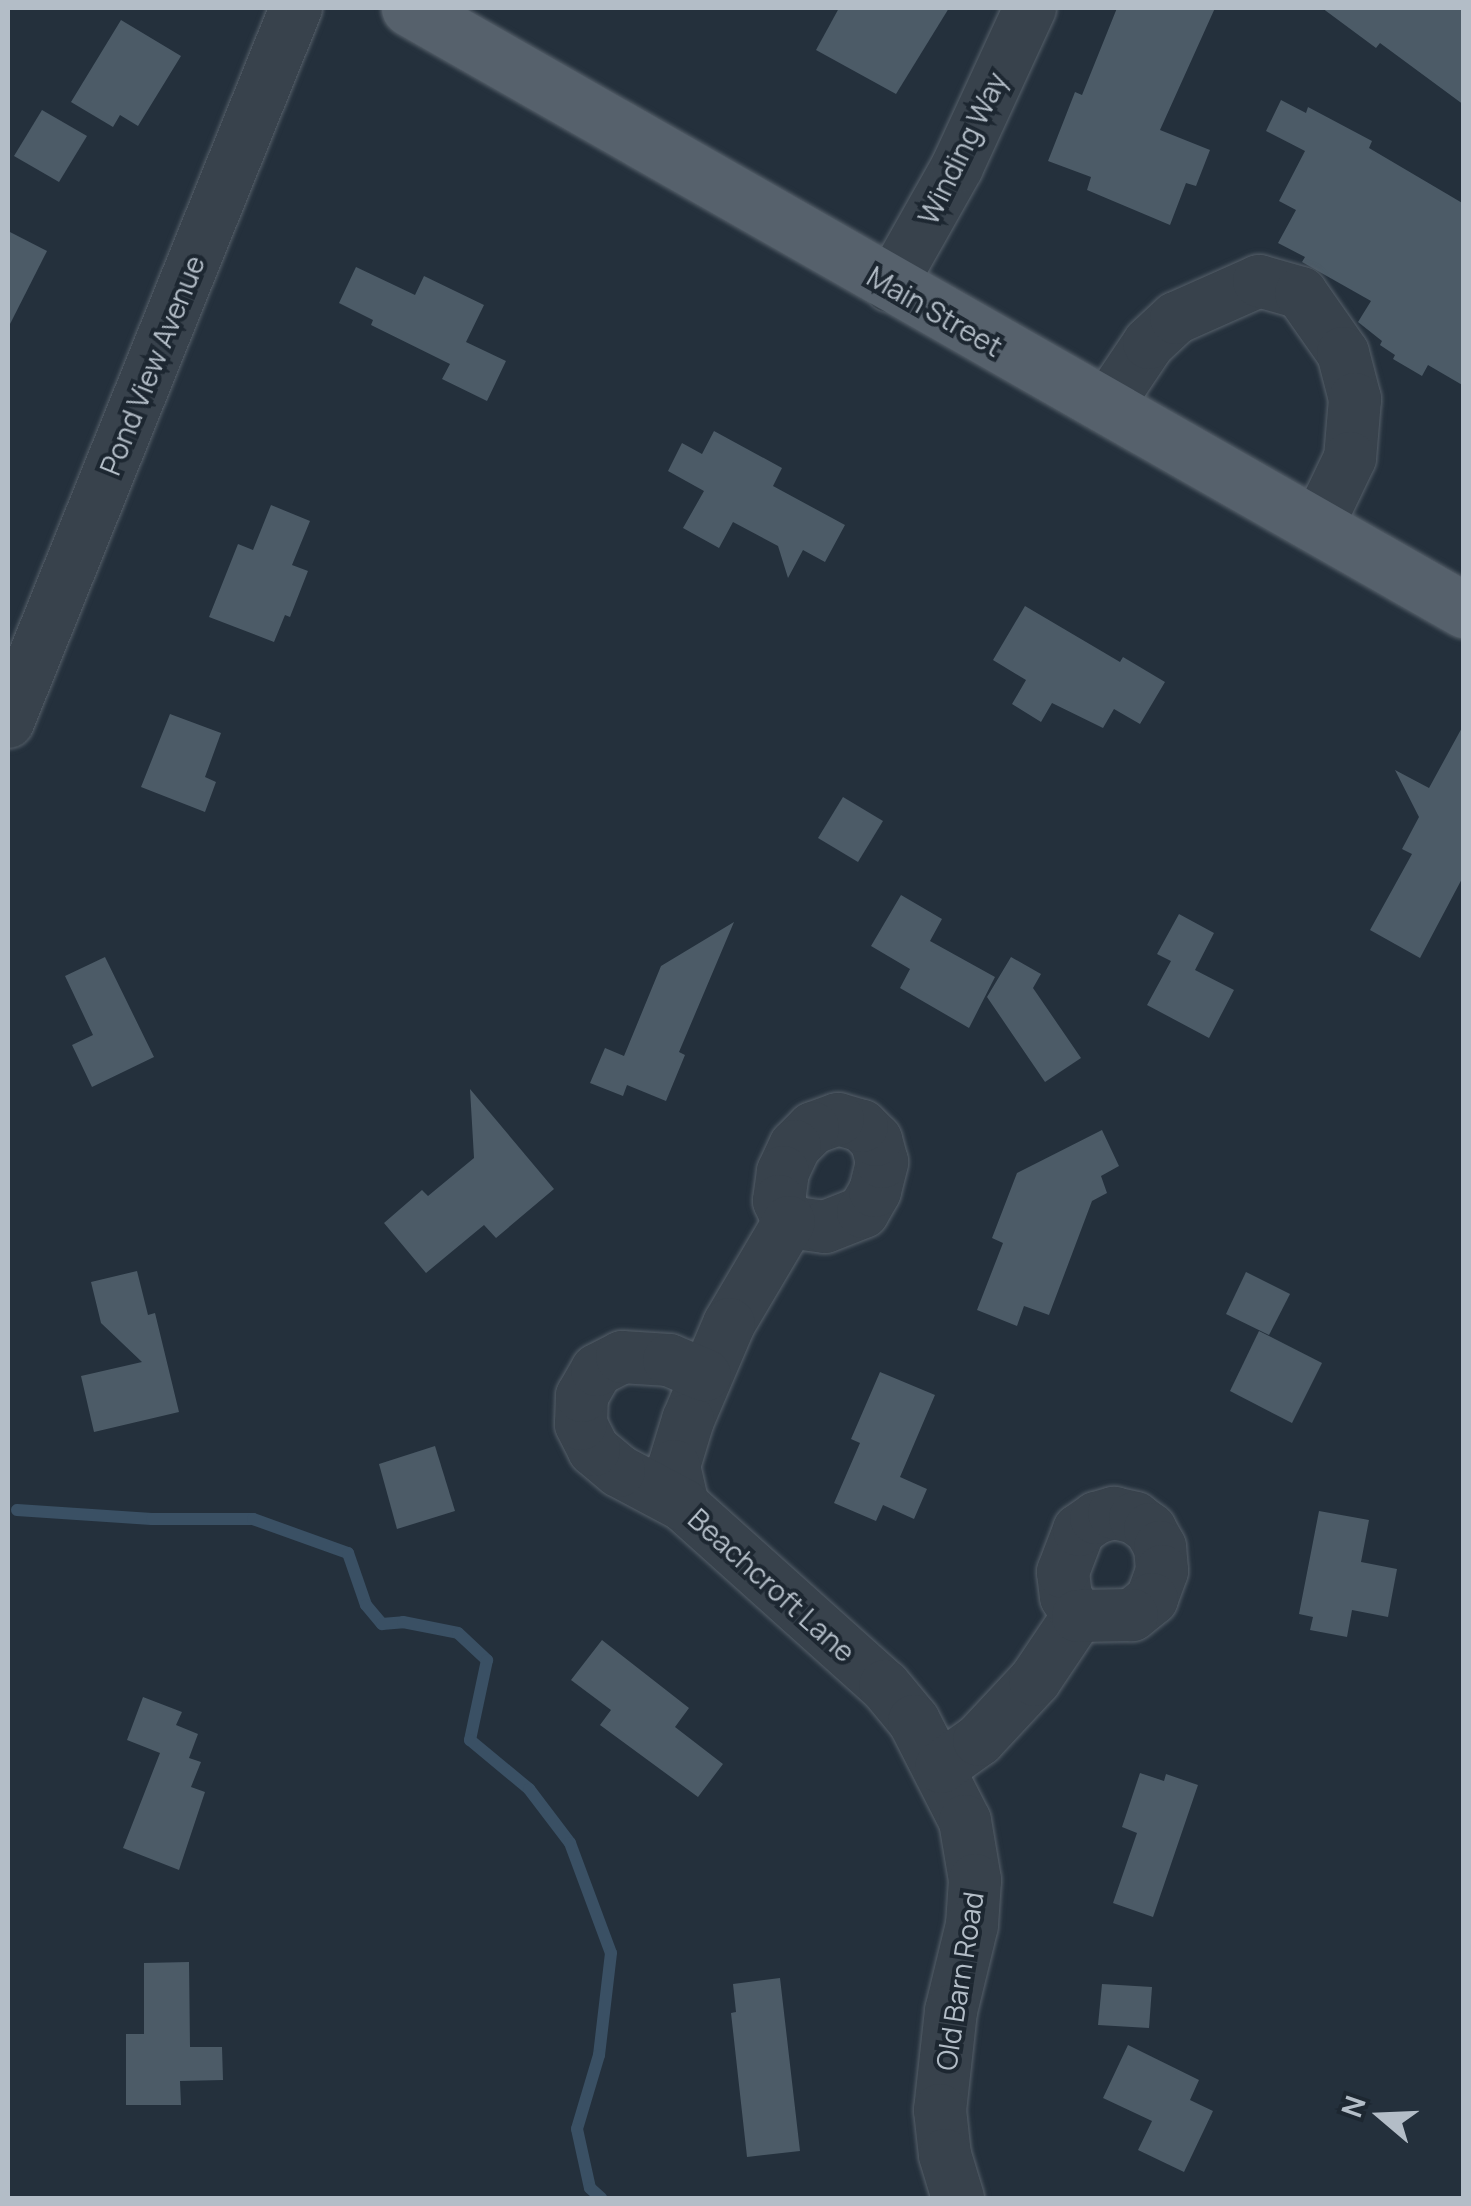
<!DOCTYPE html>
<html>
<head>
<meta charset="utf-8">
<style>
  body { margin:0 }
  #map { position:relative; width:1471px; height:2206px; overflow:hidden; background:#24303c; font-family:Manrope,sans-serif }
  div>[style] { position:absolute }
  .stream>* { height:12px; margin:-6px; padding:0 6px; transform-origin:6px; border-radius:6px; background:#3a5064 }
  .building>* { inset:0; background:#4c5b67 }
  .roads { filter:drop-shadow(0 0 2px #56606a) drop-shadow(0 0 2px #56606a) }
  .minor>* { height:52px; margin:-26px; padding:0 26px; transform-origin:26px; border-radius:26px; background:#38424c }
  .major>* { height:55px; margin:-27.5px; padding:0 27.5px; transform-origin:27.5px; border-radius:27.5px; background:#56616c }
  span { translate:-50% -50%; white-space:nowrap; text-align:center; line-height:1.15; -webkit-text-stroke:8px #1d2731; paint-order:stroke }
  .street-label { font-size:28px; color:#b3bdc7 }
  .frame { position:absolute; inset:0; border:10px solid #b3bdc7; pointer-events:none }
  .north { position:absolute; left:1331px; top:2066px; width:100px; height:100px; -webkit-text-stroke:8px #1d2731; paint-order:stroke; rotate:289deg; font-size:28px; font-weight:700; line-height:40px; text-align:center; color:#b3bdc7 }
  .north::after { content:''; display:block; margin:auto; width:35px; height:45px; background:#b3bdc7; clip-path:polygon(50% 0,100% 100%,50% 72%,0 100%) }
</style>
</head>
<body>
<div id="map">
  <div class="stream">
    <div style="left:17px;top:1510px;width:135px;rotate:3.8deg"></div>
    <div style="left:152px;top:1519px;width:101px"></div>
    <div style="left:253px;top:1519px;width:101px;rotate:19.7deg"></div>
    <div style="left:348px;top:1553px;width:55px;rotate:70.9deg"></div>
    <div style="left:366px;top:1605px;width:25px;rotate:50deg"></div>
    <div style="left:382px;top:1624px;width:21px;rotate:-5deg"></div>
    <div style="left:403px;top:1622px;width:56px;rotate:11.3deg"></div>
    <div style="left:458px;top:1633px;width:40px;rotate:43deg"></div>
    <div style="left:487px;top:1660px;width:82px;rotate:102deg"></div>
    <div style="left:470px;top:1740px;width:77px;rotate:39.7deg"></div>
    <div style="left:529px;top:1789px;width:68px;rotate:52.8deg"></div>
    <div style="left:570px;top:1843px;width:117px;rotate:69.6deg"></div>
    <div style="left:611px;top:1953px;width:103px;rotate:96.7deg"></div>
    <div style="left:599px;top:2055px;width:77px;rotate:106.6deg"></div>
    <div style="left:577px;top:2129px;width:60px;rotate:77.6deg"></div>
    <div style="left:590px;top:2188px;width:15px;rotate:42deg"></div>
  </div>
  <div class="building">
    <div style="clip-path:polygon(839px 8px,949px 8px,896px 94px,816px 50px)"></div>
    <div style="clip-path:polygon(1117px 8px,1215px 8px,1160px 130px,1210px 150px,1196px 186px,1186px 183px,1170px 225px,1087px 190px,1091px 177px,1048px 161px,1075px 92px,1082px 95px)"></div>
    <div style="clip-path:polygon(1322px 8px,1464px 8px,1464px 105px,1380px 43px,1376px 48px)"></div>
    <div style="clip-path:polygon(121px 20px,181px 56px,138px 126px,120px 115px,113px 127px,71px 102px)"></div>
    <div style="clip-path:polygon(1281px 100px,1306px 113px,1308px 107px,1372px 141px,1369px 148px,1464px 204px,1464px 386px,1428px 365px,1422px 376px,1393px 359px,1395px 355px,1380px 345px,1382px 341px,1358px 322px,1371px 301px,1302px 262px,1305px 257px,1278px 243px,1296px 210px,1279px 201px,1305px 151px,1266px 131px)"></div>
    <div style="clip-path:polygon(42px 110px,87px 136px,59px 182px,14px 156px)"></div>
    <div style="clip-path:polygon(8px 231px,47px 251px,8px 328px)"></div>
    <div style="clip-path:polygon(356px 267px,415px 295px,424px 276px,484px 305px,466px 342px,506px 361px,487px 401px,442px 379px,450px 364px,371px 325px,373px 320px,339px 303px)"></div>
    <div style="clip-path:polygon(714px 431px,782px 468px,773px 486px,845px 525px,825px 562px,803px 550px,788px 578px,778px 546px,733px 522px,719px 548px,683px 528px,704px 491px,668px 471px,682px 443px,702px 454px)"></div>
    <div style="clip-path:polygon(271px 505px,310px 521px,292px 565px,308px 571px,290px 617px,285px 615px,274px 642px,209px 617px,238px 544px,253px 550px)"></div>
    <div style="clip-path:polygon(1025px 606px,1120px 662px,1123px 657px,1165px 682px,1140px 724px,1114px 709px,1103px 728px,1052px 703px,1041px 722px,1012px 704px,1026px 680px,993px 660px)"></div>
    <div style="clip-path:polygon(170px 714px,221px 733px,205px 777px,216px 782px,205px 812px,141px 787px)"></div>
    <div style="clip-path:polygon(1464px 724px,1464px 875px,1420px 958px,1370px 930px,1412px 854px,1402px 849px,1419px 817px,1395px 770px,1429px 788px)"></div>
    <div style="clip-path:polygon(843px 797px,883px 821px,858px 862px,818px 838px)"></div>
    <div style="clip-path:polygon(901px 895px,942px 919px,930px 941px,995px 977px,969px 1028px,900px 988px,910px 969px,871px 946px)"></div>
    <div style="clip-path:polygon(1179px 914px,1214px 933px,1195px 970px,1234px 990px,1209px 1038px,1147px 1005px,1171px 961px,1157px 954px)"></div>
    <div style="clip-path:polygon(734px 922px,679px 1052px,685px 1055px,666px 1101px,627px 1085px,623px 1096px,590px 1083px,605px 1048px,624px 1056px,661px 966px)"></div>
    <div style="clip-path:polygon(105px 957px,154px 1057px,92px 1087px,72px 1045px,93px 1035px,65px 976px)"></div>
    <div style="clip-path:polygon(1011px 957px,1041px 974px,1033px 988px,1081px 1058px,1045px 1082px,987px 997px)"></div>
    <div style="clip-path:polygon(470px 1089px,554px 1189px,496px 1238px,484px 1225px,426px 1273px,384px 1223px,422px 1190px,428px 1196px,474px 1158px)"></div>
    <div style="clip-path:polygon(1102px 1130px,1119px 1166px,1101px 1176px,1107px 1193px,1092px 1201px,1049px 1315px,1024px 1306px,1017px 1326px,977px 1310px,1003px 1243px,992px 1238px,1017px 1173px)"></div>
    <div style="clip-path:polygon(137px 1271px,148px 1315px,155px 1313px,179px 1412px,94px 1432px,81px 1376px,142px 1362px,101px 1323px,91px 1282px)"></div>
    <div style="clip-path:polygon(1246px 1272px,1290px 1294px,1269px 1335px,1226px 1314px)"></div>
    <div style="clip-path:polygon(1259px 1331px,1322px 1363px,1292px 1423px,1230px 1391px)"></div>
    <div style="clip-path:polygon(880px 1372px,935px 1395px,900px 1477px,927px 1489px,914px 1519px,883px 1505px,876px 1521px,834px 1503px,860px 1443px,851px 1439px)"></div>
    <div style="clip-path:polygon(435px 1446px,455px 1511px,397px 1529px,379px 1464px)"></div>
    <div style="clip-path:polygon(1319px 1511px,1369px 1520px,1361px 1562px,1397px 1569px,1388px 1617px,1352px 1610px,1347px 1637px,1310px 1630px,1313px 1617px,1299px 1614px)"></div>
    <div style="clip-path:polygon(602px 1640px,689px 1708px,675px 1727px,723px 1764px,698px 1797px,600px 1725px,611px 1710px,571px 1680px)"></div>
    <div style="clip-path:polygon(143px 1697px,182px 1712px,176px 1725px,198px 1734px,189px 1758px,201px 1762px,191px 1787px,205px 1792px,179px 1870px,123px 1848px,160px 1753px,127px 1740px)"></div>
    <div style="clip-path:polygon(1140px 1773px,1164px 1781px,1166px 1774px,1198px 1785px,1153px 1917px,1113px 1903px,1137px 1833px,1122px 1827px)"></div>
    <div style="clip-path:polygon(189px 1962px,190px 2047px,222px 2047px,223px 2080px,180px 2081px,181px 2105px,126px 2105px,126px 2034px,144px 2034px,144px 1963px)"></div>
    <div style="clip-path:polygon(780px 1978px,800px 2151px,747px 2157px,731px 2013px,736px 2012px,733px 1984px)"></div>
    <div style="clip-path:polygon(1102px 1984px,1152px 1987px,1149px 2028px,1098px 2025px)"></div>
    <div style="clip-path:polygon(1128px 2045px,1199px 2080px,1190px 2100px,1213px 2111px,1184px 2172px,1138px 2150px,1152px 2121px,1103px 2098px)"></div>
  </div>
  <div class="roads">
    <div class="minor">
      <div style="left:890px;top:286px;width:137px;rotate:-60.6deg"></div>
      <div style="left:957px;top:167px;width:175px;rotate:-65.3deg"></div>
      <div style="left:1106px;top:407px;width:77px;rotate:-56.1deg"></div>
      <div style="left:1149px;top:343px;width:37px;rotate:-43deg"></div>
      <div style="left:1176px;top:318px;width:91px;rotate:-24deg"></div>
      <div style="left:1259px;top:281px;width:44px;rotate:15.9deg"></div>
      <div style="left:1301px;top:293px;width:73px;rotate:55deg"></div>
      <div style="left:1343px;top:353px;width:48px;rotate:75.4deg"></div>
      <div style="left:1355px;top:399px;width:59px;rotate:94.8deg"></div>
      <div style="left:1350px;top:458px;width:76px;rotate:115.6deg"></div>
      <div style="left:8px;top:722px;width:770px;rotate:-68.03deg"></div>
      <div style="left:789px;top:1222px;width:36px;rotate:8deg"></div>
      <div style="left:825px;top:1227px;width:41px;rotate:-21.5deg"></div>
      <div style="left:863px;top:1212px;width:24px;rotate:-60deg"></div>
      <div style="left:875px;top:1191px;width:30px;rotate:-76deg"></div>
      <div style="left:882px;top:1162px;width:23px;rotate:-105deg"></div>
      <div style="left:876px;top:1140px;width:20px;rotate:-135deg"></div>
      <div style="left:862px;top:1126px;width:25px;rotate:-164deg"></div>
      <div style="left:838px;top:1119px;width:27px;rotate:160deg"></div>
      <div style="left:813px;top:1128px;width:25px;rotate:135deg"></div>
      <div style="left:795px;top:1146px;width:29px;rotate:115deg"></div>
      <div style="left:783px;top:1172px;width:29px;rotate:98deg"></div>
      <div style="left:779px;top:1201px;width:23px;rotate:65deg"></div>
      <div style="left:789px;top:1222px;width:118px;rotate:120.5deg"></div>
      <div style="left:729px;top:1324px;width:104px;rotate:113.1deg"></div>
      <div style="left:688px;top:1420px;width:48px;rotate:106.9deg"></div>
      <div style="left:674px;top:1466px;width:40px;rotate:77deg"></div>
      <div style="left:683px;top:1505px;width:271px;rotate:41.9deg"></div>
      <div style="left:885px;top:1686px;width:45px;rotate:50.4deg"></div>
      <div style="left:914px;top:1721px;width:112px;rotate:63deg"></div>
      <div style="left:965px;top:1821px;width:60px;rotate:80.4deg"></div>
      <div style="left:975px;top:1880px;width:45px;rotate:93.8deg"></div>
      <div style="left:972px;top:1925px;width:89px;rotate:103.7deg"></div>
      <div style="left:951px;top:2011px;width:100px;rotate:96.3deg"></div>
      <div style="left:940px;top:2110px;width:45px;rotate:83.7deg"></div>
      <div style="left:945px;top:2155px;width:45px;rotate:73.2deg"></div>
      <div style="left:683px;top:1505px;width:72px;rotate:-152deg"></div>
      <div style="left:619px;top:1471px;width:33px;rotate:-140deg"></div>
      <div style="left:594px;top:1450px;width:29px;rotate:-117deg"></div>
      <div style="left:581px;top:1424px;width:28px;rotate:-88deg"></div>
      <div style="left:582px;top:1396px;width:30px;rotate:-60deg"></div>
      <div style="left:597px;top:1370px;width:28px;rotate:-27deg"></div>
      <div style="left:622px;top:1357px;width:47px;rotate:3.7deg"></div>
      <div style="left:669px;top:1360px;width:39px;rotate:23deg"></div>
      <div style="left:941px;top:1767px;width:47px;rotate:-35.4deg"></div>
      <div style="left:979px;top:1740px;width:82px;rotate:-47deg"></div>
      <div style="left:1035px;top:1680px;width:77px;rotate:-56.1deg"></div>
      <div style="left:1078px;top:1616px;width:22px;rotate:-122deg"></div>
      <div style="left:1066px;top:1597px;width:25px;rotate:-97deg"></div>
      <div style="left:1063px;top:1572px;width:45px;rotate:-69.1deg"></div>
      <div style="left:1079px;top:1530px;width:21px;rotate:-35deg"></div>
      <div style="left:1096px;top:1518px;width:19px;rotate:-16deg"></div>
      <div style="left:1114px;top:1513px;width:22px;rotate:13deg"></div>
      <div style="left:1135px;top:1518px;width:19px;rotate:36deg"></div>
      <div style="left:1150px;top:1529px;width:21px;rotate:61deg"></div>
      <div style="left:1160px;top:1547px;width:24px;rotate:85deg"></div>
      <div style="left:1162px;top:1571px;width:30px;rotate:110deg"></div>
      <div style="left:1152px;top:1599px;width:26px;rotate:141deg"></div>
      <div style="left:1132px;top:1615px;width:54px;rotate:178.9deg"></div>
    </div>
    <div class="major">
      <div style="left:409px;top:8px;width:1215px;rotate:29.71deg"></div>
    </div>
  </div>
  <div class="street-label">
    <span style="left:962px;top:148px;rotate:-64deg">Winding Way</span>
    <span style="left:935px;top:311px;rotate:30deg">Main Street</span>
    <span style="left:152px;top:365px;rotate:-68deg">Pond View Avenue</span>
    <span style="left:772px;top:1585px;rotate:42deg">Beachcroft Lane</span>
    <span style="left:959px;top:1981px;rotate:-81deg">Old Barn Road</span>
  </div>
  <div class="frame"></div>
  <div class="north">N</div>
</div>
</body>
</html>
